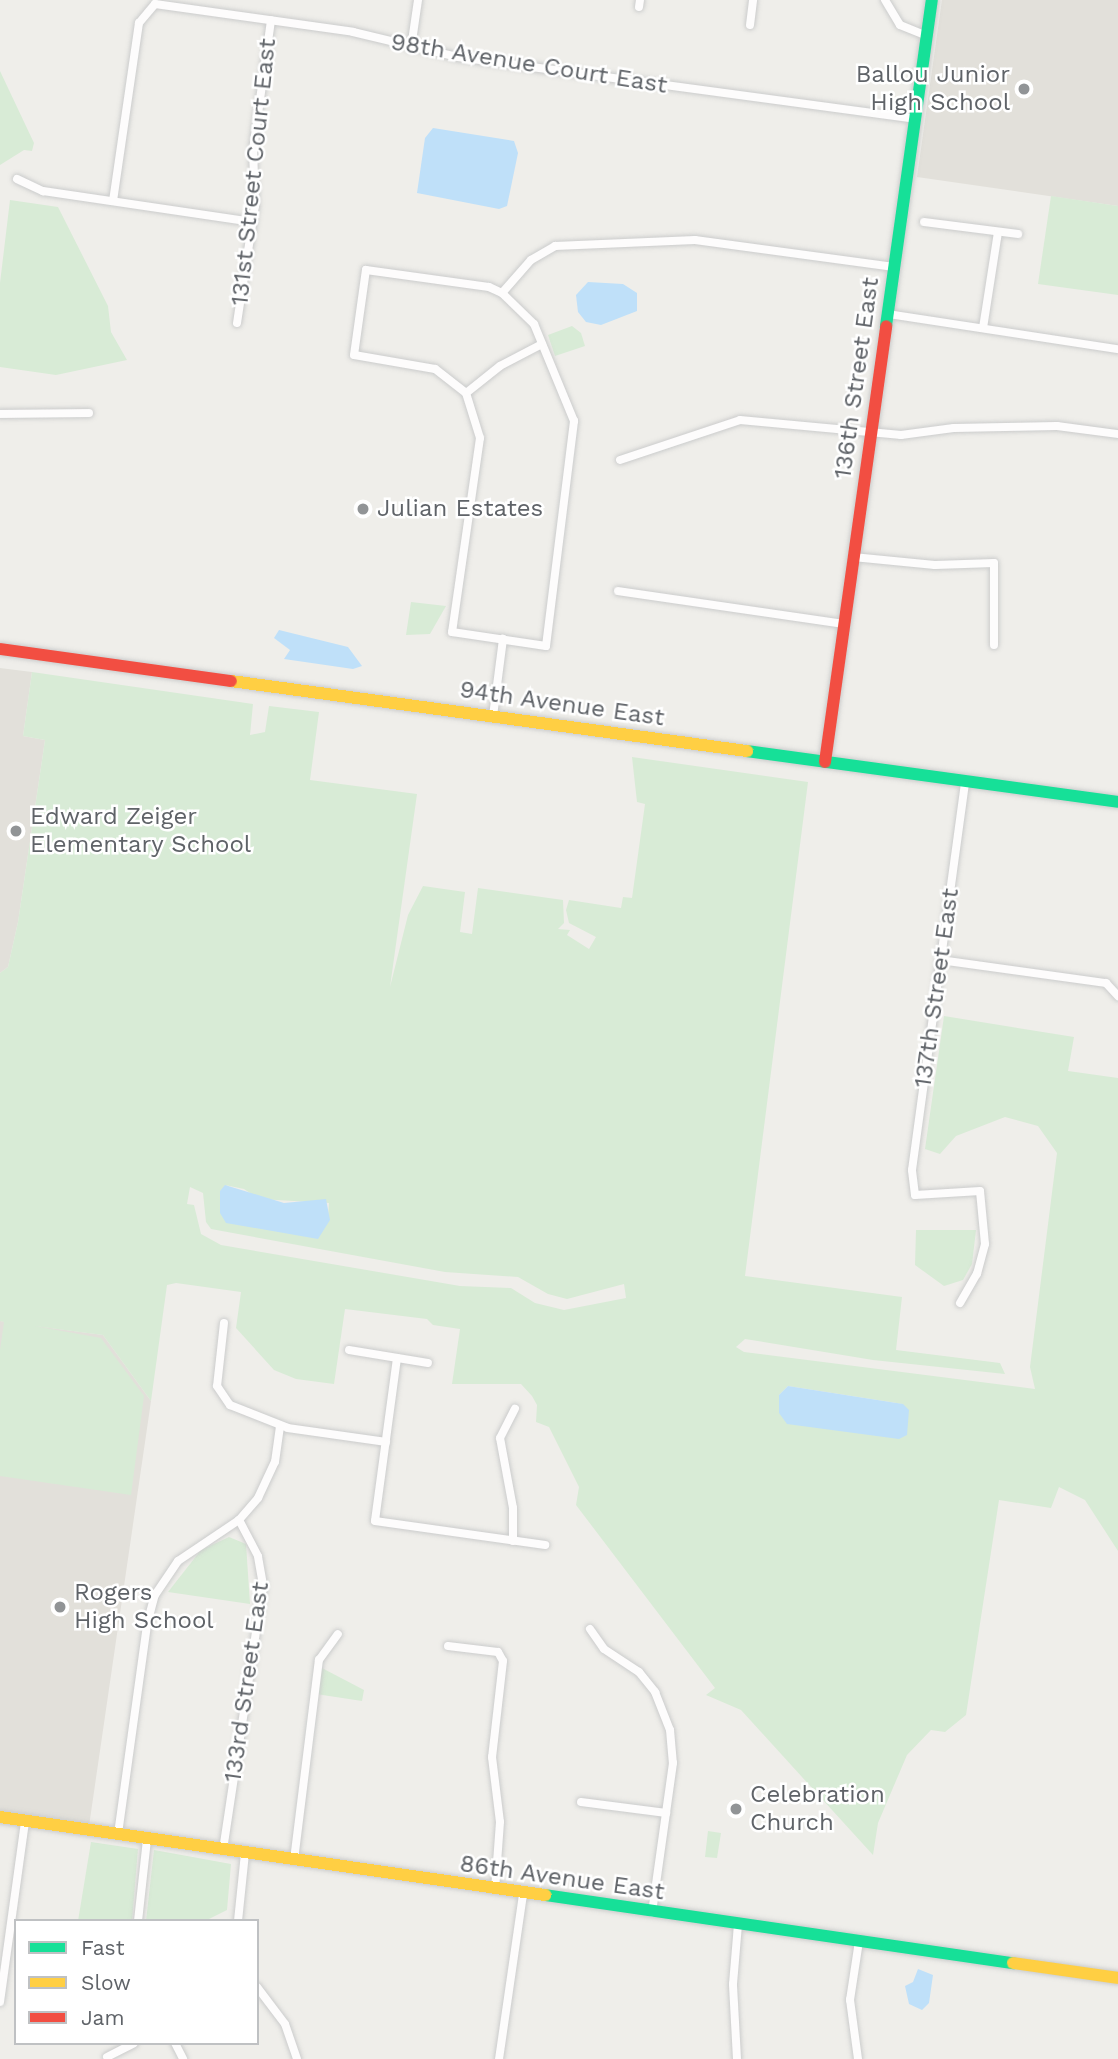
<!DOCTYPE html>
<html>
<head>
<meta charset="utf-8">
<style>
  body { margin:0 }
  #map { position:relative; width:1118px; height:2059px; overflow:hidden; background:#efeeea; font-family:"Work Sans",sans-serif }
  div>[style] { position:absolute }
  .education>* { inset:0; background:#e2e0da }
  .green>* { inset:0; background:#d8ebd6 }
  .water>* { inset:0; background:#bfe0f9 }
  .roads { filter:drop-shadow(0 0 2px #cbcccc) drop-shadow(0 0 2px #cbcccc) }
  .street>* { height:8px; margin:-4px; padding:0 4px; transform-origin:4px; border-radius:4px; background:#fdfcfc }
  .fast>* { height:12px; margin:-6px; padding:0 6px; transform-origin:6px; border-radius:6px; background:#16e098 }
  .slow>* { height:12px; margin:-6px; padding:0 6px; transform-origin:6px; border-radius:6px; background:#ffcf43 }
  .jam>* { height:12px; margin:-6px; padding:0 6px; transform-origin:6px; border-radius:6px; background:#f24e42 }
  .dots>* { width:19px; height:19px; translate:-50% -50%; box-sizing:border-box; border:4px solid #fff; border-radius:50% }
  span { translate:-50% -50%; white-space:nowrap; text-align:center; line-height:1.15; -webkit-text-stroke:5px #fff; paint-order:stroke }
  .street-label { font-size:24px; color:#5f6368 }
  .poi-label { font-size:24px; color:#5f6368 }
  .right { translate:-100% -50%; text-align:right }
  .left { translate:0 -50%; text-align:left }
  .legend { position:absolute; left:14px; top:1919px; width:245px; height:126px; box-sizing:border-box; background:#fff; border:2px solid #bfc1c3; margin:0; padding:9px 12px; list-style:none; font-size:21px; color:#5f6368 }
  .legend li { display:flex; align-items:center; gap:14px; height:35px }
  .legend b { width:35px; border:2px solid #bfc1c3 }
</style>
</head>
<body>
<div id="map">
  <div class="education">
    <div style="clip-path:polygon(942px 0,1118px 0,1118px 206px,917px 177px)"></div>
    <div style="clip-path:polygon(0 668px,32px 672px,23px 736px,45px 740px,18px 922px,8px 967px,0 973px)"></div>
    <div style="clip-path:polygon(0 1321px,103px 1335px,151px 1401px,89px 1826px,0 1813px)"></div>
  </div>
  <div class="green">
    <div style="clip-path:polygon(0 71px,34px 143px,32px 151px,24px 150px,0 165px)"></div>
    <div style="clip-path:polygon(1051px 196px,1118px 206px,1118px 295px,1038px 284px)"></div>
    <div style="clip-path:polygon(10px 200px,58px 207px,108px 306px,111px 332px,127px 360px,56px 375px,0 367px,0 283px)"></div>
    <div style="clip-path:polygon(572px 326px,581px 333px,585px 346px,555px 356px,548px 335px)"></div>
    <div style="clip-path:polygon(411px 602px,446px 606px,430px 634px,406px 635px)"></div>
    <div style="clip-path:polygon(evenodd,32px 672px,253px 704px,250px 735px,265px 732px,269px 706px,319px 712px,310px 780px,417px 794px,390px 987px,408px 915px,423px 886px,465px 892px,460px 932px,472px 934px,478px 888px,563px 900px,564px 923px,558px 929px,570px 930px,567px 935px,589px 949px,596px 937px,569px 923px,566px 910px,569px 900px,621px 908px,623px 897px,632px 898px,645px 804px,637px 802px,632px 757px,808px 782px,745px 1276px,902px 1297px,896px 1350px,1000px 1363px,1005px 1374px,873px 1360px,745px 1339px,736px 1347px,744px 1352px,1035px 1389px,1030px 1367px,1057px 1153px,1038px 1126px,1005px 1117px,956px 1136px,940px 1154px,925px 1149px,944px 1016px,1074px 1037px,1068px 1071px,1118px 1078px,1118px 1551px,1085px 1500px,1059px 1487px,1051px 1508px,999px 1500px,966px 1715px,945px 1732px,931px 1730px,907px 1755px,878px 1823px,873px 1855px,741px 1710px,706px 1695px,715px 1688px,576px 1505px,579px 1487px,549px 1427px,536px 1422px,537px 1405px,532px 1396px,521px 1384px,452px 1384px,460px 1329px,433px 1325px,427px 1319px,345px 1309px,334px 1384px,296px 1379px,274px 1370px,236px 1328px,241px 1292px,176px 1283px,167px 1285px,151px 1401px,103px 1335px,34px 1326px,101px 1338px,144px 1396px,131px 1495px,0 1476px,0 1350px,4px 1322px,0 1321px,0 973px,8px 967px,18px 922px,45px 740px,23px 736px,32px 672px,225px 1185px,244px 1189px,259px 1199px,329px 1203px,328px 1216px,321px 1228px,225px 1185px,32px 672px,190px 1187px,203px 1193px,206px 1222px,211px 1229px,445px 1272px,518px 1277px,548px 1294px,567px 1299px,624px 1284px,626px 1298px,564px 1310px,535px 1303px,511px 1288px,460px 1286px,221px 1245px,201px 1234px,194px 1205px,187px 1204px,190px 1187px,32px 672px,788px 1386px,903px 1404px,779px 1395px,788px 1386px)"></div>
    <div style="clip-path:polygon(916px 1230px,976px 1230px,972px 1264px,963px 1280px,944px 1286px,915px 1265px)"></div>
    <div style="clip-path:polygon(229px 1537px,246px 1544px,250px 1604px,168px 1592px,201px 1550px)"></div>
    <div style="clip-path:polygon(320px 1667px,364px 1690px,362px 1701px,316px 1694px)"></div>
    <div style="clip-path:polygon(708px 1831px,721px 1833px,717px 1858px,705px 1857px)"></div>
    <div style="clip-path:polygon(91px 1842px,138px 1849px,132px 1921px,78px 1921px)"></div>
    <div style="clip-path:polygon(154px 1850px,231px 1864px,227px 1910px,205px 1921px,146px 1921px)"></div>
  </div>
  <div class="water">
    <div style="clip-path:polygon(433px 128px,514px 141px,518px 153px,507px 206px,499px 209px,417px 193px,425px 138px)"></div>
    <div style="clip-path:polygon(588px 282px,623px 284px,637px 293px,637px 311px,601px 325px,586px 322px,578px 312px,576px 295px)"></div>
    <div style="clip-path:polygon(279px 630px,348px 647px,362px 666px,353px 669px,284px 659px,290px 650px,274px 638px)"></div>
    <div style="clip-path:polygon(225px 1185px,284px 1203px,326px 1199px,330px 1220px,318px 1239px,226px 1223px,220px 1213px,220px 1191px)"></div>
    <div style="clip-path:polygon(788px 1386px,903px 1404px,909px 1410px,907px 1435px,899px 1439px,787px 1424px,779px 1413px,779px 1395px)"></div>
    <div style="clip-path:polygon(918px 1969px,933px 1975px,929px 2003px,922px 2010px,909px 2004px,905px 1986px,913px 1982px)"></div>
  </div>
  <div class="roads">
    <div class="street">
      <div style="left:885px;top:0;width:29px;rotate:59deg"></div>
      <div style="left:900px;top:25px;width:29px;rotate:22deg"></div>
      <div style="left:639px;top:7px;width:7px;rotate:-82deg"></div>
      <div style="left:750px;top:25px;width:25px;rotate:-83deg"></div>
      <div style="left:411px;top:48px;width:49px;rotate:-81.7deg"></div>
      <div style="left:17px;top:179px;width:29px;rotate:25deg"></div>
      <div style="left:43px;top:191px;width:212px;rotate:8.4deg"></div>
      <div style="left:113px;top:201px;width:180px;rotate:-81.7deg"></div>
      <div style="left:139px;top:23px;width:25px;rotate:-50deg"></div>
      <div style="left:155px;top:4px;width:200px;rotate:8deg"></div>
      <div style="left:353px;top:32px;width:108px;rotate:13.4deg"></div>
      <div style="left:458px;top:57px;width:461px;rotate:7.7deg"></div>
      <div style="left:924px;top:222px;width:95px;rotate:7.3deg"></div>
      <div style="left:888px;top:314px;width:233px;rotate:8.7deg"></div>
      <div style="left:237px;top:323px;width:118px;rotate:-81.3deg"></div>
      <div style="left:255px;top:206px;width:56px;rotate:-92deg"></div>
      <div style="left:253px;top:150px;width:131px;rotate:-82.1deg"></div>
      <div style="left:983px;top:328px;width:97px;rotate:-81.1deg"></div>
      <div style="left:542px;top:344px;width:47px;rotate:152.4deg"></div>
      <div style="left:500px;top:366px;width:43px;rotate:141.5deg"></div>
      <div style="left:466px;top:393px;width:39px;rotate:-142deg"></div>
      <div style="left:435px;top:369px;width:82px;rotate:-170.2deg"></div>
      <div style="left:354px;top:355px;width:86px;rotate:-82deg"></div>
      <div style="left:366px;top:270px;width:124px;rotate:7.9deg"></div>
      <div style="left:489px;top:287px;width:14px;rotate:25deg"></div>
      <div style="left:502px;top:293px;width:44px;rotate:-48.7deg"></div>
      <div style="left:531px;top:260px;width:28px;rotate:-30deg"></div>
      <div style="left:555px;top:246px;width:140px;rotate:-2.5deg"></div>
      <div style="left:695px;top:240px;width:201px;rotate:7.7deg"></div>
      <div style="left:466px;top:393px;width:47px;rotate:72.7deg"></div>
      <div style="left:480px;top:438px;width:196px;rotate:98.2deg"></div>
      <div style="left:452px;top:632px;width:95px;rotate:8.5deg"></div>
      <div style="left:546px;top:646px;width:227px;rotate:-82.9deg"></div>
      <div style="left:574px;top:421px;width:105px;rotate:-112.4deg"></div>
      <div style="left:534px;top:324px;width:45px;rotate:-135.9deg"></div>
      <div style="left:0;top:414px;width:89px;rotate:-0.6deg"></div>
      <div style="left:620px;top:460px;width:126px;rotate:-18.4deg"></div>
      <div style="left:740px;top:420px;width:162px;rotate:5.3deg"></div>
      <div style="left:901px;top:435px;width:53px;rotate:-7.5deg"></div>
      <div style="left:954px;top:428px;width:103px;rotate:-1.1deg"></div>
      <div style="left:1057px;top:426px;width:62px;rotate:7.5deg"></div>
      <div style="left:853px;top:557px;width:82px;rotate:5.6deg"></div>
      <div style="left:935px;top:565px;width:59px;rotate:-1.9deg"></div>
      <div style="left:994px;top:563px;width:82px;rotate:90deg"></div>
      <div style="left:618px;top:591px;width:228px;rotate:8.3deg"></div>
      <div style="left:493px;top:716px;width:78px;rotate:-82.6deg"></div>
      <div style="left:940px;top:960px;width:168px;rotate:7.9deg"></div>
      <div style="left:1106px;top:983px;width:18px;rotate:47deg"></div>
      <div style="left:960px;top:1303px;width:34px;rotate:-60deg"></div>
      <div style="left:977px;top:1274px;width:31px;rotate:-75deg"></div>
      <div style="left:985px;top:1244px;width:53px;rotate:-95.4deg"></div>
      <div style="left:980px;top:1191px;width:65px;rotate:176.5deg"></div>
      <div style="left:915px;top:1195px;width:25px;rotate:-97deg"></div>
      <div style="left:912px;top:1170px;width:393px;rotate:-82.2deg"></div>
      <div style="left:224px;top:1323px;width:63px;rotate:96.3deg"></div>
      <div style="left:217px;top:1386px;width:23px;rotate:56deg"></div>
      <div style="left:230px;top:1405px;width:62px;rotate:21.6deg"></div>
      <div style="left:288px;top:1428px;width:99px;rotate:8.1deg"></div>
      <div style="left:349px;top:1350px;width:80px;rotate:9.3deg"></div>
      <div style="left:397px;top:1358px;width:164px;rotate:97.7deg"></div>
      <div style="left:375px;top:1521px;width:172px;rotate:8deg"></div>
      <div style="left:513px;top:1541px;width:33px;rotate:-90deg"></div>
      <div style="left:513px;top:1508px;width:71px;rotate:-100.5deg"></div>
      <div style="left:500px;top:1438px;width:33px;rotate:-63deg"></div>
      <div style="left:590px;top:1629px;width:24px;rotate:55deg"></div>
      <div style="left:604px;top:1649px;width:42px;rotate:33.3deg"></div>
      <div style="left:639px;top:1672px;width:26px;rotate:51deg"></div>
      <div style="left:655px;top:1692px;width:41px;rotate:68.5deg"></div>
      <div style="left:670px;top:1730px;width:33px;rotate:85deg"></div>
      <div style="left:673px;top:1763px;width:151px;rotate:98deg"></div>
      <div style="left:448px;top:1646px;width:50px;rotate:6.8deg"></div>
      <div style="left:498px;top:1652px;width:10px;rotate:61deg"></div>
      <div style="left:503px;top:1661px;width:97px;rotate:96.5deg"></div>
      <div style="left:492px;top:1757px;width:65px;rotate:83deg"></div>
      <div style="left:500px;top:1822px;width:68px;rotate:94.2deg"></div>
      <div style="left:581px;top:1802px;width:86px;rotate:7.4deg"></div>
      <div style="left:118px;top:1834px;width:212px;rotate:-82.1deg"></div>
      <div style="left:147px;top:1624px;width:30px;rotate:-75deg"></div>
      <div style="left:155px;top:1595px;width:41px;rotate:-55.9deg"></div>
      <div style="left:178px;top:1561px;width:73px;rotate:-33.9deg"></div>
      <div style="left:239px;top:1520px;width:29px;rotate:-49deg"></div>
      <div style="left:258px;top:1498px;width:40px;rotate:-65deg"></div>
      <div style="left:275px;top:1462px;width:36px;rotate:-82deg"></div>
      <div style="left:223px;top:1850px;width:268px;rotate:-81.4deg"></div>
      <div style="left:263px;top:1585px;width:29px;rotate:-100deg"></div>
      <div style="left:258px;top:1556px;width:41px;rotate:-117.8deg"></div>
      <div style="left:294px;top:1860px;width:202px;rotate:-82.9deg"></div>
      <div style="left:319px;top:1660px;width:32px;rotate:-54deg"></div>
      <div style="left:138px;top:1921px;width:82px;rotate:-83.7deg"></div>
      <div style="left:238px;top:1921px;width:68px;rotate:-84.1deg"></div>
      <div style="left:257px;top:1987px;width:46px;rotate:52.9deg"></div>
      <div style="left:285px;top:2024px;width:37px;rotate:71deg"></div>
      <div style="left:0;top:2002px;width:183px;rotate:-82.1deg"></div>
      <div style="left:175px;top:2043px;width:18px;rotate:63deg"></div>
      <div style="left:107px;top:2057px;width:30px;rotate:-27deg"></div>
      <div style="left:499px;top:2059px;width:167px;rotate:-81.7deg"></div>
      <div style="left:737px;top:2059px;width:75px;rotate:-93.1deg"></div>
      <div style="left:733px;top:1984px;width:59px;rotate:-85.2deg"></div>
      <div style="left:858px;top:2059px;width:60px;rotate:-97.7deg"></div>
      <div style="left:850px;top:2000px;width:60px;rotate:-81.3deg"></div>
    </div>
    <div class="fast">
      <div style="left:886px;top:326px;width:329px;rotate:-82deg"></div>
      <div style="left:747px;top:751px;width:374px;rotate:7.8deg"></div>
      <div style="left:545px;top:1895px;width:473px;rotate:8.3deg"></div>
    </div>
    <div class="slow">
      <div style="left:231px;top:681px;width:521px;rotate:7.73deg"></div>
      <div style="left:0;top:1817px;width:551px;rotate:8.14deg"></div>
      <div style="left:1013px;top:1963px;width:106px;rotate:8.1deg"></div>
    </div>
    <div class="jam">
      <div style="left:0;top:649px;width:233px;rotate:7.9deg"></div>
      <div style="left:825px;top:762px;width:440px;rotate:-82deg"></div>
    </div>
  </div>
  <div class="dots">
    <div style="left:1024px;top:89px;background:#919496"></div>
    <div style="left:363px;top:509px;background:#919496"></div>
    <div style="left:16px;top:831px;background:#919496"></div>
    <div style="left:60px;top:1607px;background:#919496"></div>
    <div style="left:736px;top:1809px;background:#919496"></div>
  </div>
  <div class="street-label">
    <span style="left:529px;top:64px;rotate:9deg">98th Avenue Court East</span>
    <span style="left:254px;top:172px;rotate:-84deg">131st Street Court East</span>
    <span style="left:857px;top:378px;rotate:-82deg">136th Street East</span>
    <span style="left:562px;top:704px;rotate:8deg">94th Avenue East</span>
    <span style="left:937px;top:988px;rotate:-82deg">137th Street East</span>
    <span style="left:247px;top:1682px;rotate:-82deg">133rd Street East</span>
    <span style="left:562px;top:1878px;rotate:8deg">86th Avenue East</span>
  </div>
  <div class="poi-label">
    <span class="right" style="left:1010px;top:89px">Ballou Junior<br>High School</span>
    <span class="left" style="left:377px;top:509px">Julian Estates</span>
    <span class="left" style="left:30px;top:831px">Edward Zeiger<br>Elementary School</span>
    <span class="left" style="left:74px;top:1607px">Rogers<br>High School</span>
    <span class="left" style="left:750px;top:1809px">Celebration<br>Church</span>
  </div>
  <ul class="legend">
  <li><b style="height:9px;background:#16e098"></b>Fast</li>
  <li><b style="height:9px;background:#ffcf43"></b>Slow</li>
  <li><b style="height:9px;background:#f24e42"></b>Jam</li>
  </ul>
</div>
</body>
</html>
